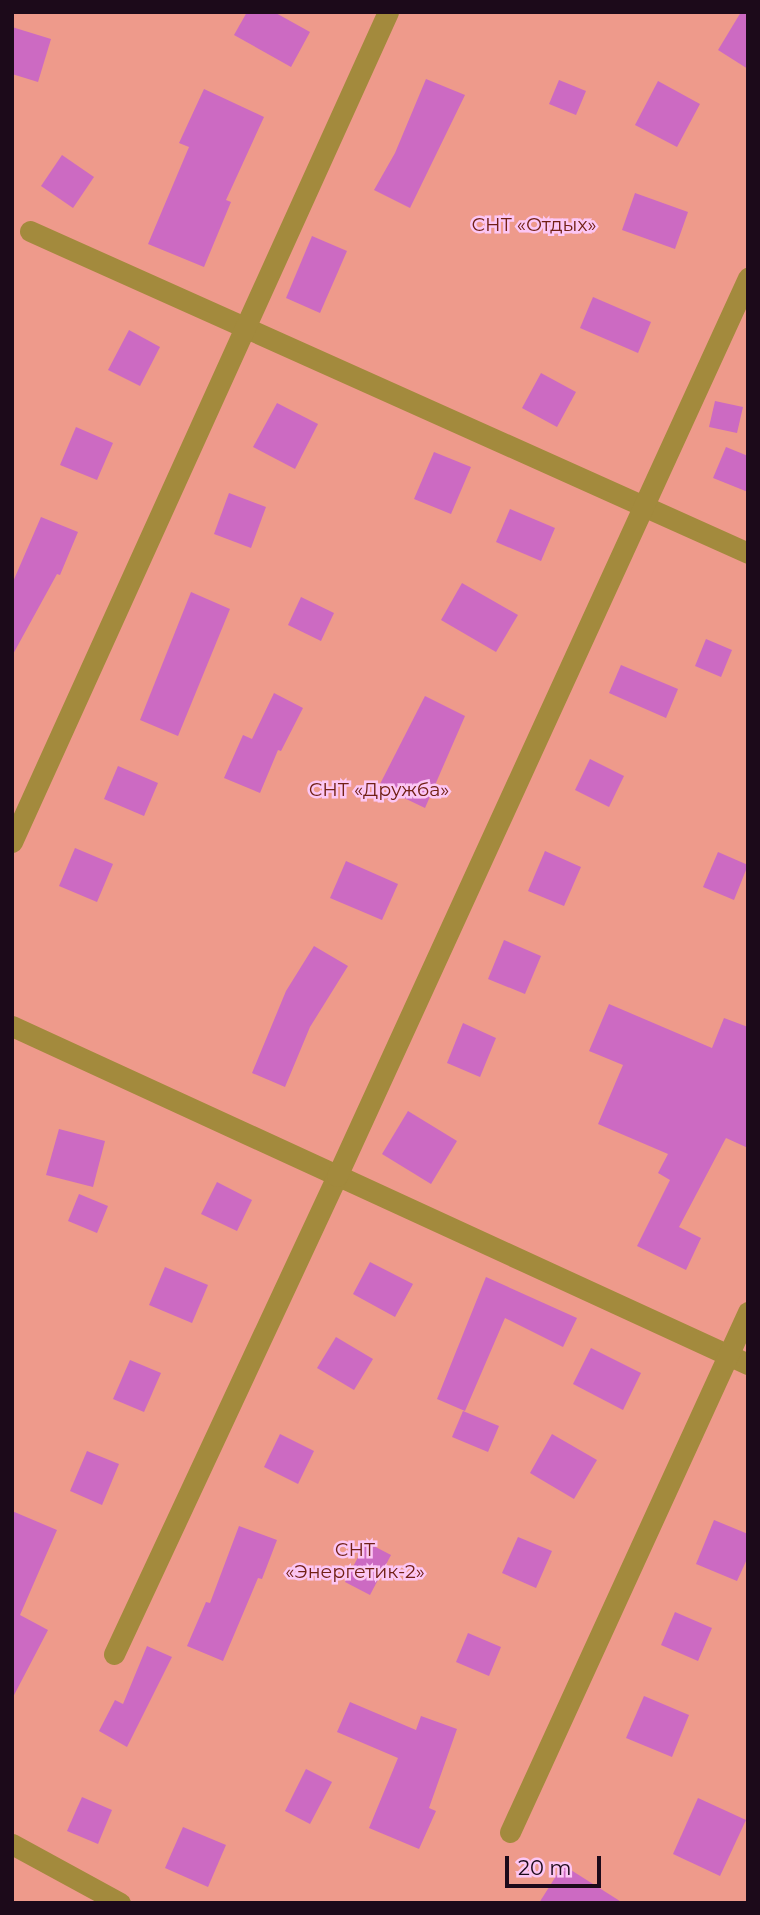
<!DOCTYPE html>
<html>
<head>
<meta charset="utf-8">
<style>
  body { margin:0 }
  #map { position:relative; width:760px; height:1915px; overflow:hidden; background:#eeb9e7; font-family:Montserrat,sans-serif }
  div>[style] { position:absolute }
  .green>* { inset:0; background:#ee9a8b }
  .building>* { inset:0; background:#cc6ac2 }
  .minor>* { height:21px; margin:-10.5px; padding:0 10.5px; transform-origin:10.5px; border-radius:10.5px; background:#a38a3d }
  span { translate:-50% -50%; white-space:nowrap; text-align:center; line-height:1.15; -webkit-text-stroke:5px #fcc6f4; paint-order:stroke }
  .park-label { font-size:19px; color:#712015 }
  .frame { position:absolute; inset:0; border:14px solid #1c0a1a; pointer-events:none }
  .scale { position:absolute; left:505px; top:1856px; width:96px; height:32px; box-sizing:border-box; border:4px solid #1c0a1a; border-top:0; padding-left:9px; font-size:21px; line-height:24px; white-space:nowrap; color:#1c0a1a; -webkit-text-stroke:5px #fcc6f4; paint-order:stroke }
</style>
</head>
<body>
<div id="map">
  <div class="green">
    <div style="clip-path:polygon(12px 12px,748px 12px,748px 1903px,12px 1903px)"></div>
  </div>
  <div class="building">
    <div style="clip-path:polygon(247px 12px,274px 12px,310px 32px,291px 67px,234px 35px)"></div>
    <div style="clip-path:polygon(741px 12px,748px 12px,748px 69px,718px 50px)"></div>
    <div style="clip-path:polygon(12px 27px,51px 39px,38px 82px,12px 74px)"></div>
    <div style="clip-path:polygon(426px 79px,465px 95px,410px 208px,374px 190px,395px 153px)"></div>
    <div style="clip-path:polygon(559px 80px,586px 91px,576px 115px,549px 104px)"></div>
    <div style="clip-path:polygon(658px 81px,700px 104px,677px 147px,635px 125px)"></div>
    <div style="clip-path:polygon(204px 89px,264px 117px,226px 200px,231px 202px,204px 267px,148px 244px,189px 147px,179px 143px)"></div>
    <div style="clip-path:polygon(62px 155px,94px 177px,73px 208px,41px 186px)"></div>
    <div style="clip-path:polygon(635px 193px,688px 212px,675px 249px,622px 230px)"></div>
    <div style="clip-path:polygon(312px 236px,347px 251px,320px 313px,286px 298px)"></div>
    <div style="clip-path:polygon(593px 297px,651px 322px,638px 353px,580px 328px)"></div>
    <div style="clip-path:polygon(129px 330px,160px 347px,140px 386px,108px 370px)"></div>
    <div style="clip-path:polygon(541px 373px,576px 392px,557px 427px,522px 408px)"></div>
    <div style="clip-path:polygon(715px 401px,743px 407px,737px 433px,709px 427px)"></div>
    <div style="clip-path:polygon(277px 403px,318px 424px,295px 469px,253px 447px)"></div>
    <div style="clip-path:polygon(76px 427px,113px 443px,97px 480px,60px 465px)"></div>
    <div style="clip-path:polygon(726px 447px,748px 456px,748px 492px,713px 478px)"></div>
    <div style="clip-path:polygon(434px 452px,471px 467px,451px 514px,414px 499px)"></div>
    <div style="clip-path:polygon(229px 493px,266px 507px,251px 548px,214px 534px)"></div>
    <div style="clip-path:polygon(510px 509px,555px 528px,541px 561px,496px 542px)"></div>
    <div style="clip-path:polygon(41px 517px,78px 532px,60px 575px,57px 574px,12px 656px,12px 584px)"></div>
    <div style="clip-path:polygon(462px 583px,518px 615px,496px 652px,441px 620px)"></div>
    <div style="clip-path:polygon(191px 592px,230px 609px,178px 736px,140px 720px)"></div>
    <div style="clip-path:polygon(301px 597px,334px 613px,321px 641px,288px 625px)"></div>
    <div style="clip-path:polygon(706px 639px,732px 650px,721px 677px,695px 666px)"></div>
    <div style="clip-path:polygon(621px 665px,678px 689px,666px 718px,609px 693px)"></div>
    <div style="clip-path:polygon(274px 693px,303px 708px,281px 751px,278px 750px,260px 793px,224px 778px,243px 735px,252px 739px)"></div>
    <div style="clip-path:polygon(425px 696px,465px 716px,425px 808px,379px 786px)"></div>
    <div style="clip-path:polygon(590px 759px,624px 776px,609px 807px,575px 790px)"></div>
    <div style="clip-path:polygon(118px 766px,158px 783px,144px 816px,104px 799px)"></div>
    <div style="clip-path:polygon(75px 848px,113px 864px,97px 902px,59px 886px)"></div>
    <div style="clip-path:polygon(545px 851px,581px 867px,564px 906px,528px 891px)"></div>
    <div style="clip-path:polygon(718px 852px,748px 865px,734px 900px,703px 887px)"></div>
    <div style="clip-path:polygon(346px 861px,398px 884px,382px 920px,330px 898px)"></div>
    <div style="clip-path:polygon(504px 940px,541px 956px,525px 994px,488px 979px)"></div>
    <div style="clip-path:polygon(314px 946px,348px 966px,310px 1027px,285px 1087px,252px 1073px,286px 991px)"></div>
    <div style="clip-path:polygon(609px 1004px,712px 1048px,724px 1018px,748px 1027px,748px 1148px,726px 1138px,679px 1227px,701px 1238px,686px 1270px,637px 1246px,670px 1180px,658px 1173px,668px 1154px,598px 1124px,623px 1065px,589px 1051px)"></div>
    <div style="clip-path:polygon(463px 1023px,496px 1038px,480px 1077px,447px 1063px)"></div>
    <div style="clip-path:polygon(408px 1111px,457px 1141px,431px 1184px,382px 1154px)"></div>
    <div style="clip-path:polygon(59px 1129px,105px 1141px,93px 1187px,46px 1175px)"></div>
    <div style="clip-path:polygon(217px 1182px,252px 1200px,237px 1231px,201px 1214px)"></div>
    <div style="clip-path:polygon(79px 1194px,108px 1206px,97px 1233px,68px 1221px)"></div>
    <div style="clip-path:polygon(370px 1262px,413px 1284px,395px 1317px,353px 1294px)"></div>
    <div style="clip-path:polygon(165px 1267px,208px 1285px,192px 1323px,149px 1305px)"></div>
    <div style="clip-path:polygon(486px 1277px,577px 1318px,563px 1347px,505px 1318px,465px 1411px,437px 1399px)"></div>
    <div style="clip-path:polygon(336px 1337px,373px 1359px,354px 1390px,317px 1368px)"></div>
    <div style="clip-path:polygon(591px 1348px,641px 1373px,623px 1410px,573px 1384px)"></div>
    <div style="clip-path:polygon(130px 1360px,161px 1373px,144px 1412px,113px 1399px)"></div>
    <div style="clip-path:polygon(463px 1411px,499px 1426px,488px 1452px,452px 1437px)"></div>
    <div style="clip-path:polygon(280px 1434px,314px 1451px,298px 1484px,264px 1467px)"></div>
    <div style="clip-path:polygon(552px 1434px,597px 1460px,574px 1499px,530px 1473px)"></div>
    <div style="clip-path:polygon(87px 1451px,119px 1464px,102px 1505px,70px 1491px)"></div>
    <div style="clip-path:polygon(12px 1511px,57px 1530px,20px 1615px,48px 1630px,12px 1699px)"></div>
    <div style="clip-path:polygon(714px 1520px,748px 1534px,748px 1557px,737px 1581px,696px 1564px)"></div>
    <div style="clip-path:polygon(239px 1526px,277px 1540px,262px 1579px,258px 1578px,223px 1661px,187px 1646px,206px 1602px,210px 1603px)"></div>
    <div style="clip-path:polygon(518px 1537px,552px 1551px,536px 1588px,502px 1573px)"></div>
    <div style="clip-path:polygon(366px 1542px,391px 1555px,370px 1595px,345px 1582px)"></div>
    <div style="clip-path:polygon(675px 1612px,712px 1628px,698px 1661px,661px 1645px)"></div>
    <div style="clip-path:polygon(468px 1633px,501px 1647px,489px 1676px,456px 1662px)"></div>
    <div style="clip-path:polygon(147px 1646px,172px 1657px,127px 1747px,99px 1731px,115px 1700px,123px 1704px)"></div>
    <div style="clip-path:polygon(644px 1696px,689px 1715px,672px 1757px,626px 1738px)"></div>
    <div style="clip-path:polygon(350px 1702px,416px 1730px,421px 1716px,457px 1729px,429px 1808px,436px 1811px,419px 1849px,369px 1828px,398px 1758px,337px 1732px)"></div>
    <div style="clip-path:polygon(306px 1769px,332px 1782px,310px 1824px,285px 1811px)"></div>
    <div style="clip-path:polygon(82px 1797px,112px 1810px,98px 1844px,67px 1831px)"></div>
    <div style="clip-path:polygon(698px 1798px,746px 1820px,720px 1876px,673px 1854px)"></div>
    <div style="clip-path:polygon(183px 1827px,226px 1845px,208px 1887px,165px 1868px)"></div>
    <div style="clip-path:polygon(563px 1865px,623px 1903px,539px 1903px)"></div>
  </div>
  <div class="minor">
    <div style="left:30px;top:231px;width:787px;rotate:24.15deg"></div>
    <div style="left:12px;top:842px;width:911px;rotate:-65.63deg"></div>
    <div style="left:12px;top:1026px;width:810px;rotate:24.67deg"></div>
    <div style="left:114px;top:1654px;width:527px;rotate:-64.99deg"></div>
    <div style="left:337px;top:1176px;width:988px;rotate:-65.41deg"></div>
    <div style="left:510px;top:1832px;width:572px;rotate:-65.41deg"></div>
    <div style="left:12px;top:1844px;width:123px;rotate:28.6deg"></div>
  </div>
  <div class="park-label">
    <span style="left:534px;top:225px">СНТ «Отдых»</span>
    <span style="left:379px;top:790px">СНТ «Дружба»</span>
    <span style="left:355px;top:1561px">СНТ<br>«Энергетик-2»</span>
  </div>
  <div class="frame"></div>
  <div class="scale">20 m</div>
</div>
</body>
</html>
